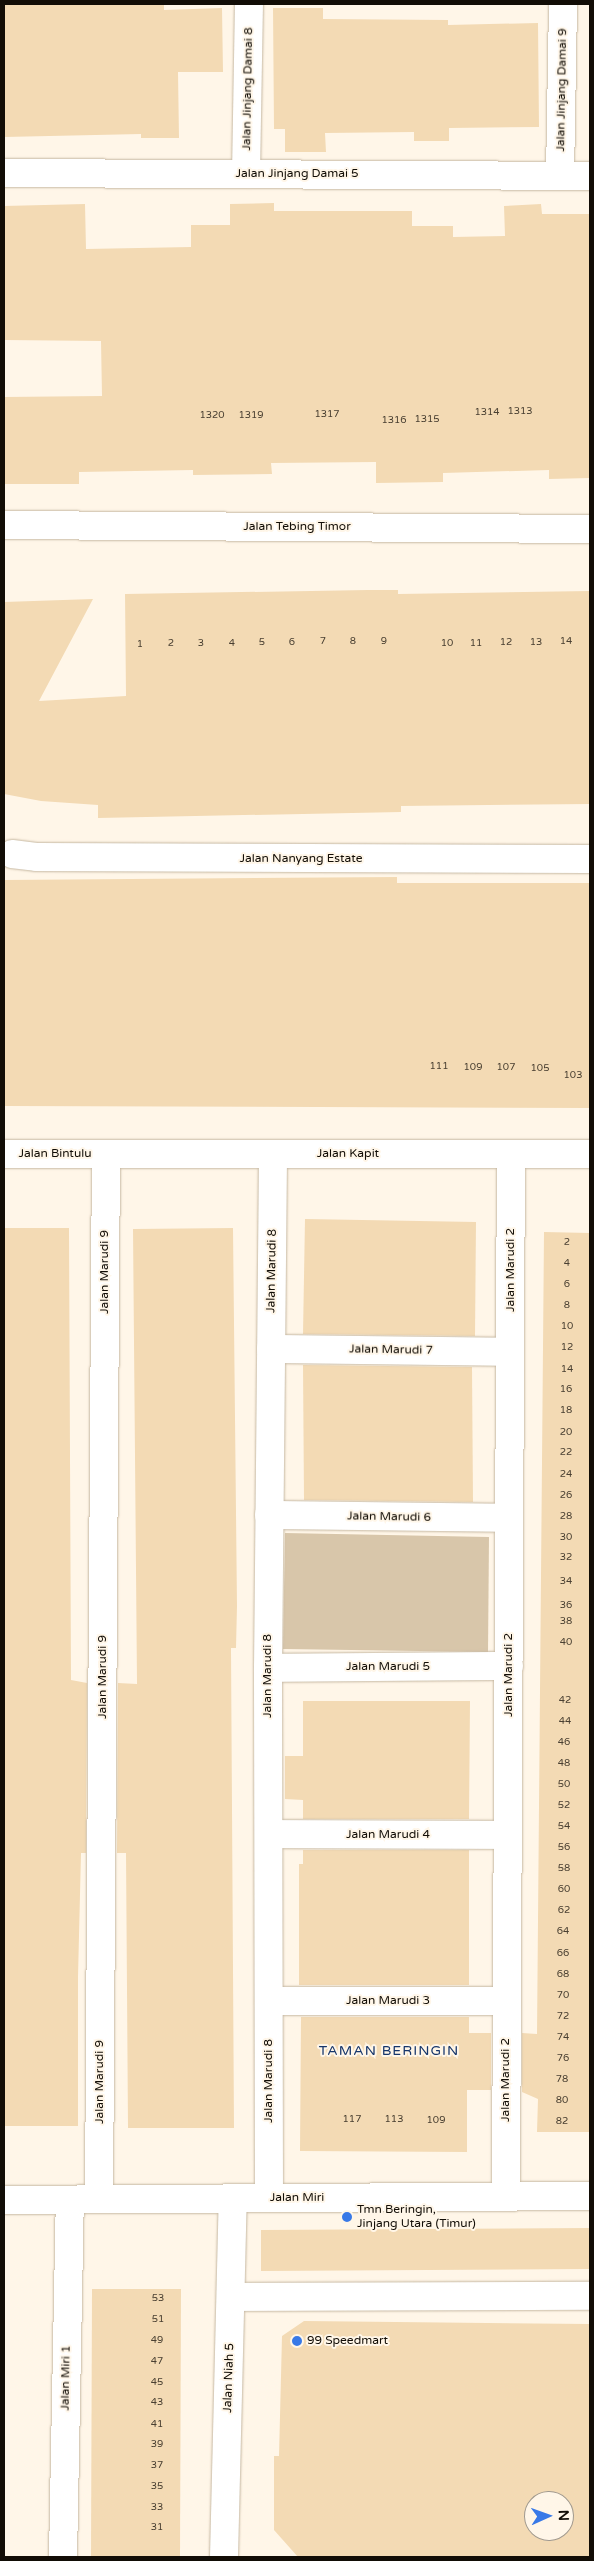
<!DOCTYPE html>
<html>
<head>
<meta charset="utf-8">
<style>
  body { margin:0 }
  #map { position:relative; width:594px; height:2561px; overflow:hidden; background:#fff6e8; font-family:"Varela Round",sans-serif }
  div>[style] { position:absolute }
  .green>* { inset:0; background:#d8c6aa }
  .building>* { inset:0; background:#f3dab4 }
  .roads { filter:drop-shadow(0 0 1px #c6b8a2) drop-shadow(0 0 1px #c6b8a2) }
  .minor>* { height:28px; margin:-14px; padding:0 14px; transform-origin:14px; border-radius:14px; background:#fff }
  .dots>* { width:14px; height:14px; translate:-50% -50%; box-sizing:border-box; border:2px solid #fff6e8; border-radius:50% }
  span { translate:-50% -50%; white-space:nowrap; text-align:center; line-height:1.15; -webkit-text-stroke:4px #fff6e8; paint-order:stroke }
  .number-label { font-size:10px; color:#4a4032 }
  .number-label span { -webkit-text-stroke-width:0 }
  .street-label { font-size:12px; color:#120d06 }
  .poi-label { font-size:12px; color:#120d06 }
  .left { translate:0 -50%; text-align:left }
  .neighbourhood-label { font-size:14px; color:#16356a; letter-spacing:1px }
  .frame { position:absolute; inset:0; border:5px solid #120d06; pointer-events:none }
  .north { position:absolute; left:524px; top:2491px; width:50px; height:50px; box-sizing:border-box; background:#fff6e8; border:1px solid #a0998e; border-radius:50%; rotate:88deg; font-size:14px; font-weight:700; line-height:20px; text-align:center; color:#120d06 }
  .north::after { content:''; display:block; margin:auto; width:18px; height:22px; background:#3879e7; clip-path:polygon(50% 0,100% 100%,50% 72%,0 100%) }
</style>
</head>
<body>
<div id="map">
  <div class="green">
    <div style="clip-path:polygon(285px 1533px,489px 1537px,488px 1652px,283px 1649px)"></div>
  </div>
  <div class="building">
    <div style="clip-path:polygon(4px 4px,164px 4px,164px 10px,222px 8px,223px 72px,178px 72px,179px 138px,141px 138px,141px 134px,4px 137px)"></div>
    <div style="clip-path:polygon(273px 8px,323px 8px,323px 19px,448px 20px,448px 25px,538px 23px,539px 127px,449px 128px,449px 141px,414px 141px,414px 132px,325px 133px,326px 152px,285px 152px,285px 129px,274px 129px)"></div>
    <div style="clip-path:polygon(274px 203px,274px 211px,412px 211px,412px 226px,453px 226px,453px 237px,505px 236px,504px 206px,541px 204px,542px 214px,590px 214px,590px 478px,549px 479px,549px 470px,443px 473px,443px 482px,376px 483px,376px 462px,271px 463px,272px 474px,193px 475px,193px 470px,79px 472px,79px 484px,4px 484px,4px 397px,102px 396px,101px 341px,4px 340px,4px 206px,85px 204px,86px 249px,191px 247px,191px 225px,230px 225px,230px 204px)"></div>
    <div style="clip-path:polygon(368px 590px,398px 590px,398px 594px,590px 591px,590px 804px,401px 806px,401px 812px,98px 818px,98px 805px,41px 801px,4px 794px,4px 602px,93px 599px,39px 701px,126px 696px,125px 594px)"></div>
    <div style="clip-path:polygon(397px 877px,397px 883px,590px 883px,590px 1108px,4px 1106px,4px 880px)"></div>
    <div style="clip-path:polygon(305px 1219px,476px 1222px,475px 1336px,303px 1334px)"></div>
    <div style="clip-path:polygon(4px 1228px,69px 1228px,71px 1680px,87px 1683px,86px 1853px,81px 1853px,78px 1977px,78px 2126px,4px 2126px)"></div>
    <div style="clip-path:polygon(233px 1228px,237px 1606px,236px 1648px,231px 1648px,234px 2128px,128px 2128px,126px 1853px,117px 1853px,118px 1683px,137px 1684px,133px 1229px)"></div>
    <div style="clip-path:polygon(544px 1232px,590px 1233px,590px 2132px,537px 2132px,538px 2099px,522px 2092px,522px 2033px,537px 2034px)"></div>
    <div style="clip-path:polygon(303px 1365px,472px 1367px,473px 1502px,304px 1500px)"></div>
    <div style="clip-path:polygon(303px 1701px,470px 1701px,469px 1819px,303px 1819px,303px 1800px,285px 1799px,285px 1756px,303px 1756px)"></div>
    <div style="clip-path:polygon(303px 1850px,469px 1850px,469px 1985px,299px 1985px,299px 1864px,303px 1864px)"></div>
    <div style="clip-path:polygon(301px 2017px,469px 2017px,469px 2033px,491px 2033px,491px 2090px,467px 2090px,467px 2152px,300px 2151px)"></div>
    <div style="clip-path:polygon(590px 2228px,590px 2269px,261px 2271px,261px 2230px)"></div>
    <div style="clip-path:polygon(92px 2289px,181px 2289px,180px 2557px,91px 2557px)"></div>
    <div style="clip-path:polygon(evenodd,304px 2321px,590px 2324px,590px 2557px,298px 2557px,274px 2530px,274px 2456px,279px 2456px,282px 2336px,304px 2321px,534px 2501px,564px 2501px,564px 2531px,534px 2531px,534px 2501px)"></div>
  </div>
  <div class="roads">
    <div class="minor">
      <div style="left:4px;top:173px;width:586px;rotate:0.29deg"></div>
      <div style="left:246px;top:174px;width:170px;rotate:-89deg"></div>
      <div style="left:560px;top:176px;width:172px;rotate:-89deg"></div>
      <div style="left:4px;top:525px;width:586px;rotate:0.39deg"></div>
      <div style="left:12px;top:854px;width:24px;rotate:7deg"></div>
      <div style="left:36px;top:857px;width:554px;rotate:0.21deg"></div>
      <div style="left:4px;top:1154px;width:586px"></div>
      <div style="left:271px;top:1349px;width:239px;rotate:0.7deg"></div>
      <div style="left:269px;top:1515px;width:240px;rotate:0.7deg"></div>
      <div style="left:268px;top:1668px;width:241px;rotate:-0.5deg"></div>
      <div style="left:269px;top:1834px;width:239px;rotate:0.2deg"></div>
      <div style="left:269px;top:2001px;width:238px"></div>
      <div style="left:506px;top:2197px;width:1043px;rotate:-89.73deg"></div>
      <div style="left:269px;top:2198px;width:530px;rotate:-90.11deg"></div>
      <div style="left:268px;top:1668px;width:514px;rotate:-89.44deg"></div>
      <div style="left:99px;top:2199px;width:1045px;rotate:-89.62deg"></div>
      <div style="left:4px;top:2200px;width:586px;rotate:-0.39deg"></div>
      <div style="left:231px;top:2297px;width:359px;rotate:-0.2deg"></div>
      <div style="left:63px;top:2557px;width:357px;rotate:-88.9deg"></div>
      <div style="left:224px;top:2557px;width:358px;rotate:-88.6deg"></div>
    </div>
  </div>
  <div class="dots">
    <div style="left:347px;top:2217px;background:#3879e7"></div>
    <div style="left:297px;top:2341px;background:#3879e7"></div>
  </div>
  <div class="number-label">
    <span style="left:520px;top:412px">1313</span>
    <span style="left:487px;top:413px">1314</span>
    <span style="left:327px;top:415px">1317</span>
    <span style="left:212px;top:416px">1320</span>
    <span style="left:251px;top:416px">1319</span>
    <span style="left:427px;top:420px">1315</span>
    <span style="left:394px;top:421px">1316</span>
    <span style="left:323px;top:642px">7</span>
    <span style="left:353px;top:642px">8</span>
    <span style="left:384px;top:642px">9</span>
    <span style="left:566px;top:642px">14</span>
    <span style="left:262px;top:643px">5</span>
    <span style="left:292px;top:643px">6</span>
    <span style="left:506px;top:643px">12</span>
    <span style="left:536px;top:643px">13</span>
    <span style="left:171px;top:644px">2</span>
    <span style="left:201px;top:644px">3</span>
    <span style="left:232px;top:644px">4</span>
    <span style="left:447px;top:644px">10</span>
    <span style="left:476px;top:644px">11</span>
    <span style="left:140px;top:645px">1</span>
    <span style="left:439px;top:1067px">111</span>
    <span style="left:473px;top:1068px">109</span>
    <span style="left:506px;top:1068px">107</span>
    <span style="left:540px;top:1069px">105</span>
    <span style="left:573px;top:1076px">103</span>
    <span style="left:567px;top:1243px">2</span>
    <span style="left:567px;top:1264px">4</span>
    <span style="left:567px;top:1285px">6</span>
    <span style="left:567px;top:1306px">8</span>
    <span style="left:567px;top:1327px">10</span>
    <span style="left:567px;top:1348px">12</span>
    <span style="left:567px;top:1370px">14</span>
    <span style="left:566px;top:1390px">16</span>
    <span style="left:566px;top:1411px">18</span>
    <span style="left:566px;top:1433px">20</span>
    <span style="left:566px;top:1453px">22</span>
    <span style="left:566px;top:1475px">24</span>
    <span style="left:566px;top:1496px">26</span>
    <span style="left:566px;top:1517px">28</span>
    <span style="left:566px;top:1538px">30</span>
    <span style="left:566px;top:1558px">32</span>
    <span style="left:566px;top:1582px">34</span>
    <span style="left:566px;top:1606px">36</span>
    <span style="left:566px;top:1622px">38</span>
    <span style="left:566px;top:1643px">40</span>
    <span style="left:565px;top:1701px">42</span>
    <span style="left:565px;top:1722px">44</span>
    <span style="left:564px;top:1743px">46</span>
    <span style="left:564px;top:1764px">48</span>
    <span style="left:564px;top:1785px">50</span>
    <span style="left:564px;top:1806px">52</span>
    <span style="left:564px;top:1827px">54</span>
    <span style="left:564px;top:1848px">56</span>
    <span style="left:564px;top:1869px">58</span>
    <span style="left:564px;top:1890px">60</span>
    <span style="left:564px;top:1911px">62</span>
    <span style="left:563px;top:1932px">64</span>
    <span style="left:563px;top:1954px">66</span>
    <span style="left:563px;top:1975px">68</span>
    <span style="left:563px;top:1996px">70</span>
    <span style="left:563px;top:2017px">72</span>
    <span style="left:563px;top:2038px">74</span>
    <span style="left:563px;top:2059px">76</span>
    <span style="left:562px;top:2080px">78</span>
    <span style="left:562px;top:2101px">80</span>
    <span style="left:352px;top:2120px">117</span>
    <span style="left:394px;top:2120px">113</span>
    <span style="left:436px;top:2121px">109</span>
    <span style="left:562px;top:2122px">82</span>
    <span style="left:158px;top:2299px">53</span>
    <span style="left:158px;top:2320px">51</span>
    <span style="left:157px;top:2341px">49</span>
    <span style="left:157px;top:2362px">47</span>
    <span style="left:157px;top:2383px">45</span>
    <span style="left:157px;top:2403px">43</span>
    <span style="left:157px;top:2425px">41</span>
    <span style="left:157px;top:2445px">39</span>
    <span style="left:157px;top:2466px">37</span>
    <span style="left:157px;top:2487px">35</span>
    <span style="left:157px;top:2508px">33</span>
    <span style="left:157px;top:2528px">31</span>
  </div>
  <div class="street-label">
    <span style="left:248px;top:89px;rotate:-89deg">Jalan Jinjang Damai 8</span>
    <span style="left:562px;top:90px;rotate:-89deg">Jalan Jinjang Damai 9</span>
    <span style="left:297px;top:174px">Jalan Jinjang Damai 5</span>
    <span style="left:297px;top:527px">Jalan Tebing Timor</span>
    <span style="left:301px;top:859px">Jalan Nanyang Estate</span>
    <span style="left:55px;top:1154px">Jalan Bintulu</span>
    <span style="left:348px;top:1154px">Jalan Kapit</span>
    <span style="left:511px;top:1270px;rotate:-90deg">Jalan Marudi 2</span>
    <span style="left:272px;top:1271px;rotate:-89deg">Jalan Marudi 8</span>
    <span style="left:105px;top:1272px;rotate:-90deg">Jalan Marudi 9</span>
    <span style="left:391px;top:1350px;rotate:1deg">Jalan Marudi 7</span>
    <span style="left:389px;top:1517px;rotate:1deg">Jalan Marudi 6</span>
    <span style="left:388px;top:1667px">Jalan Marudi 5</span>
    <span style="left:509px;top:1675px;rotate:-90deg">Jalan Marudi 2</span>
    <span style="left:268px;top:1676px;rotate:-90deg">Jalan Marudi 8</span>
    <span style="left:103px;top:1677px;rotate:-90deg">Jalan Marudi 9</span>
    <span style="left:388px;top:1835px">Jalan Marudi 4</span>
    <span style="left:388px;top:2001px">Jalan Marudi 3</span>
    <span style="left:506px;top:2080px;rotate:-90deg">Jalan Marudi 2</span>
    <span style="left:269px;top:2081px;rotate:-90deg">Jalan Marudi 8</span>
    <span style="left:100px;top:2082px;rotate:-90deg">Jalan Marudi 9</span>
    <span style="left:297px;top:2198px">Jalan Miri</span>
    <span style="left:66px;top:2378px;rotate:-89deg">Jalan Miri 1</span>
    <span style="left:229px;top:2378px;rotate:-88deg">Jalan Niah 5</span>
  </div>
  <div class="poi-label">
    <span class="left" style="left:357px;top:2217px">Tmn Beringin,<br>Jinjang Utara (Timur)</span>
    <span class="left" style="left:307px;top:2341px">99 Speedmart</span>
  </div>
  <div class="neighbourhood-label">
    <span style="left:389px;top:2051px">TAMAN BERINGIN</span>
  </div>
  <div class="frame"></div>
  <div class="north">N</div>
</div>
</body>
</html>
